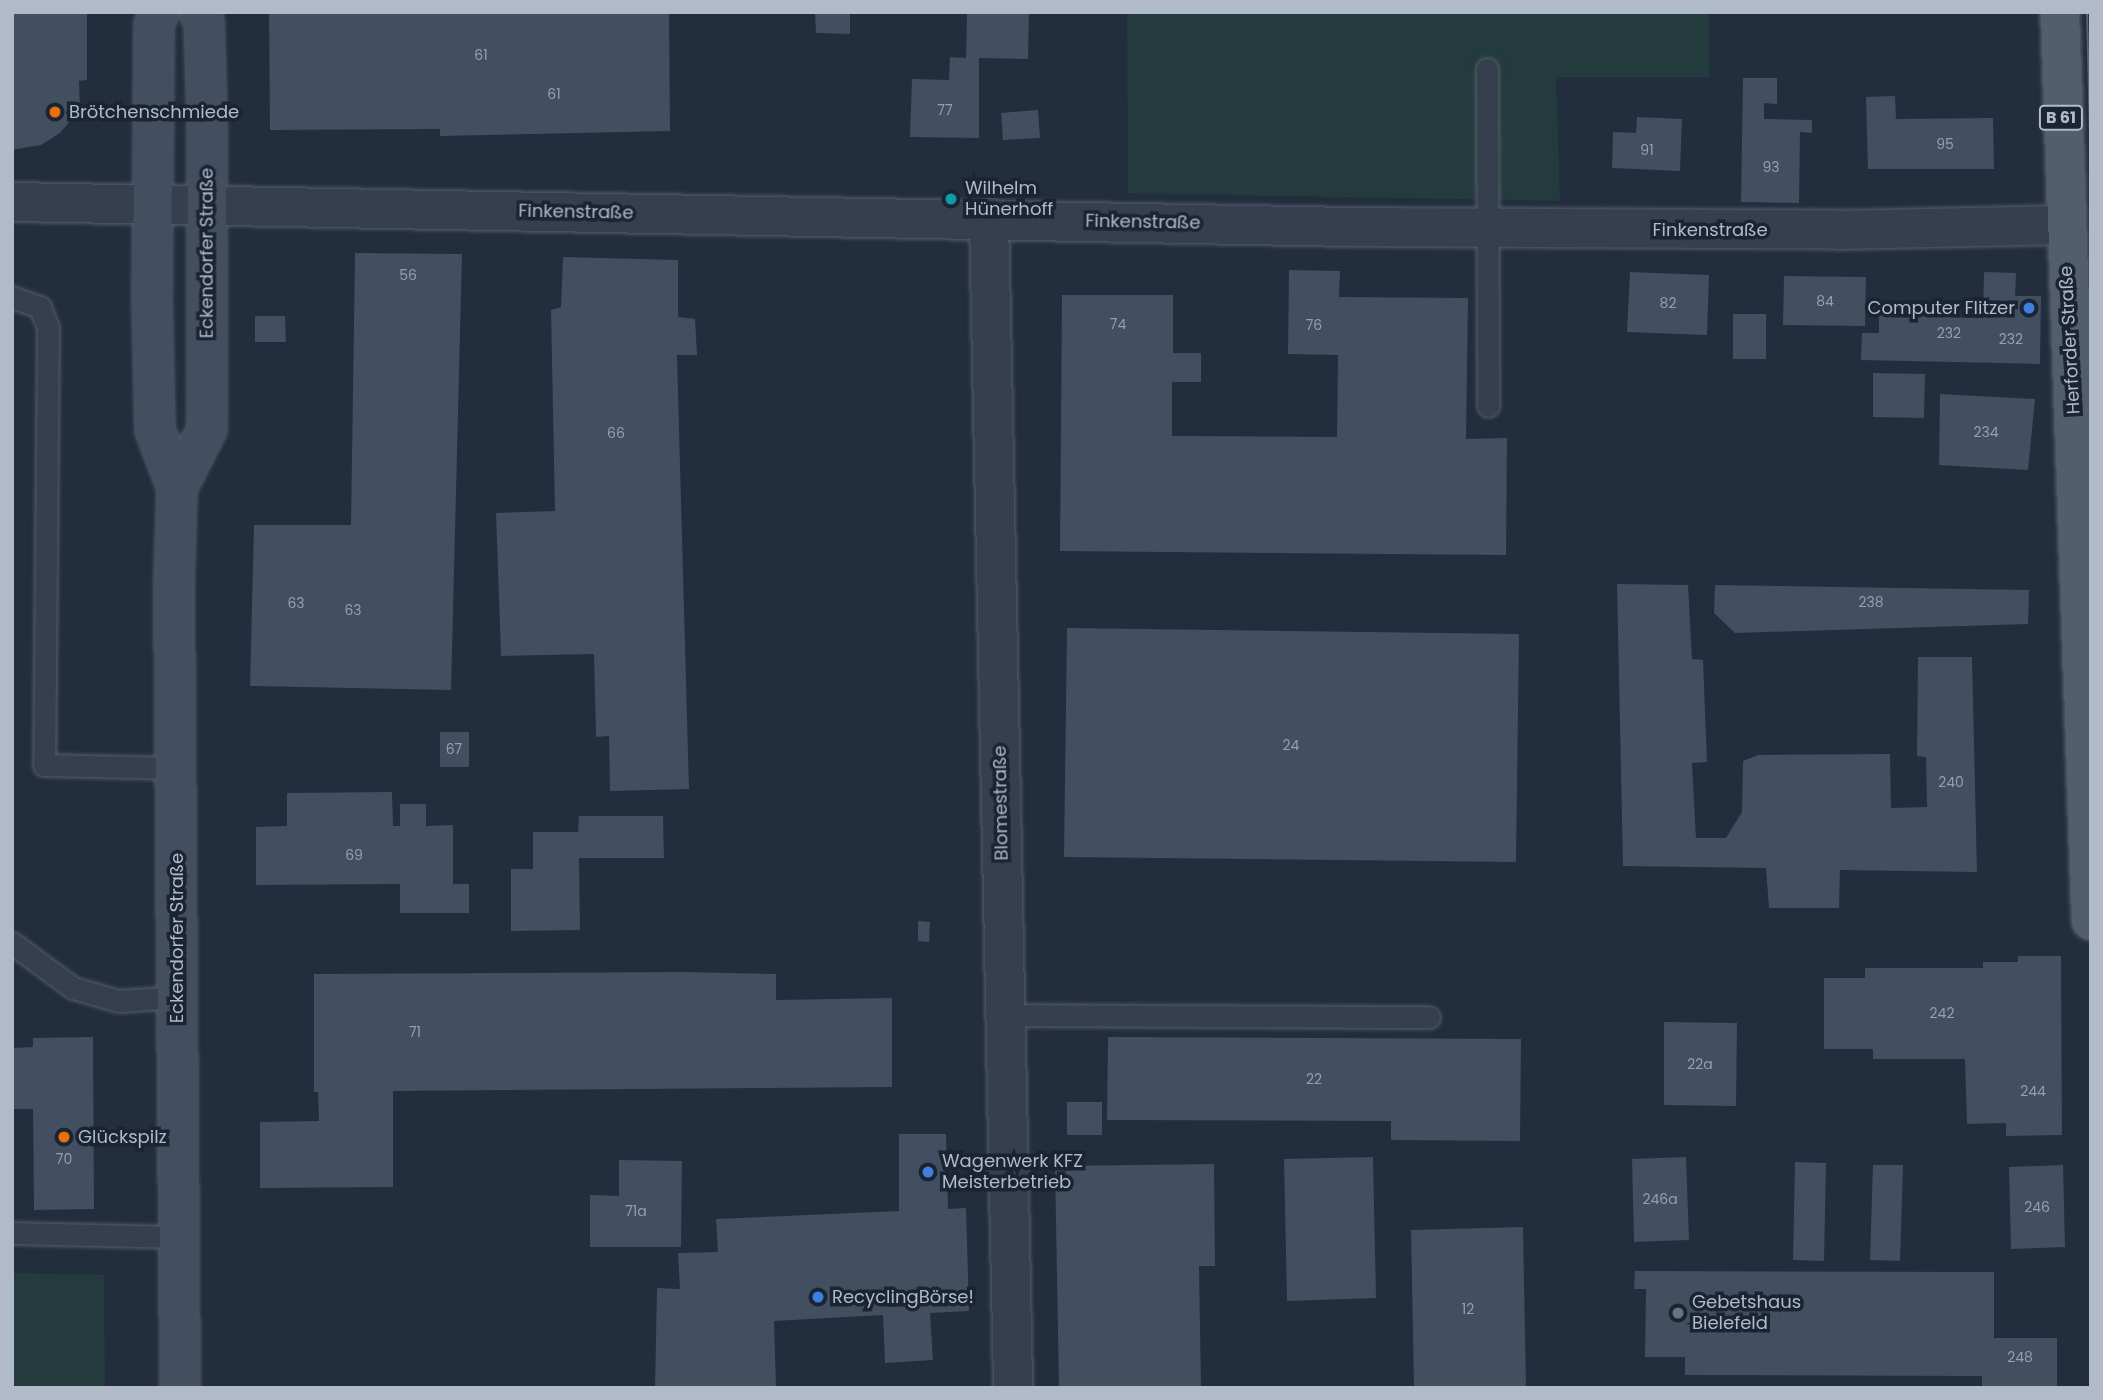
<!DOCTYPE html>
<html>
<head>
<meta charset="utf-8">
<style>
  body { margin:0 }
  #map { position:relative; width:2103px; height:1400px; overflow:hidden; background:#222d3d; font-family:Poppins,sans-serif }
  div>[style] { position:absolute }
  .green>* { inset:0; background:#243b3e }
  .building>* { inset:0; background:#424f61 }
  .roads { filter:drop-shadow(0 0 2px #545d6b) drop-shadow(0 0 2px #545d6b) }
  .lane>* { height:21px; margin:-10.5px; padding:0 10.5px; transform-origin:10.5px; border-radius:10.5px; background:#363f4d }
  .street>* { height:38px; margin:-19px; padding:0 19px; transform-origin:19px; border-radius:19px; background:#363f4d }
  .secondary>* { height:38px; margin:-19px; padding:0 19px; transform-origin:19px; border-radius:19px; background:#434e60 }
  .primary>* { height:38px; margin:-19px; padding:0 19px; transform-origin:19px; border-radius:19px; background:#535e6d }
  .tram>* { height:2px; margin:-1px; padding:0 1px; transform-origin:1px; border-radius:1px; background:#576374 }
  .dots>* { width:19px; height:19px; translate:-50% -50%; box-sizing:border-box; border:4px solid #1b2432; border-radius:50% }
  span { translate:-50% -50%; white-space:nowrap; text-align:center; line-height:1.15; -webkit-text-stroke:7px #1b2432; paint-order:stroke }
  .number-label { font-size:14px; color:#959fae }
  .number-label span { -webkit-text-stroke-width:0 }
  .shield-label span { padding:2px 5px; background:#1b2432; border:2px solid; border-radius:5px; -webkit-text-stroke-width:0 }
  .shield-label { font-size:16px; color:#b1bac8; font-weight:700 }
  .poi-label { font-size:18px; color:#b1bac8 }
  .left { translate:0 -50%; text-align:left }
  .right { translate:-100% -50%; text-align:right }
  .street-label { font-size:18px; color:#b1bac8 }
  .frame { position:absolute; inset:0; border:14px solid #b1bac8; pointer-events:none }
</style>
</head>
<body>
<div id="map">
  <div class="green">
    <div style="clip-path:polygon(1127px 12px,1709px 12px,1709px 77px,1556px 77px,1560px 201px,1128px 193px)"></div>
    <div style="clip-path:polygon(12px 1273px,104px 1275px,105px 1388px,12px 1388px)"></div>
  </div>
  <div class="building">
    <div style="clip-path:polygon(12px 12px,87px 12px,87px 80px,79px 81px,80px 109px,60px 133px,41px 145px,17px 149px,12px 150px)"></div>
    <div style="clip-path:polygon(269px 12px,669px 12px,670px 131px,440px 136px,440px 129px,270px 130px)"></div>
    <div style="clip-path:polygon(815px 12px,850px 12px,850px 34px,816px 33px)"></div>
    <div style="clip-path:polygon(967px 12px,1029px 12px,1028px 59px,979px 58px,979px 138px,910px 137px,912px 79px,949px 80px,950px 57px,966px 58px)"></div>
    <div style="clip-path:polygon(1743px 78px,1777px 78px,1777px 104px,1764px 103px,1764px 119px,1812px 120px,1812px 133px,1800px 132px,1799px 203px,1741px 202px)"></div>
    <div style="clip-path:polygon(1895px 96px,1896px 119px,1993px 118px,1994px 169px,1868px 169px,1866px 97px)"></div>
    <div style="clip-path:polygon(1038px 110px,1040px 138px,1003px 140px,1001px 113px)"></div>
    <div style="clip-path:polygon(1637px 117px,1682px 119px,1680px 171px,1612px 168px,1613px 132px,1636px 133px)"></div>
    <div style="clip-path:polygon(355px 253px,462px 254px,451px 690px,250px 686px,254px 525px,351px 525px)"></div>
    <div style="clip-path:polygon(563px 257px,678px 260px,678px 317px,695px 319px,697px 355px,677px 355px,689px 789px,610px 791px,609px 736px,596px 737px,594px 654px,501px 656px,496px 513px,555px 511px,551px 310px,561px 307px)"></div>
    <div style="clip-path:polygon(1289px 270px,1340px 271px,1339px 297px,1468px 298px,1466px 439px,1507px 438px,1506px 555px,1060px 551px,1062px 295px,1173px 295px,1173px 353px,1201px 353px,1201px 382px,1172px 382px,1172px 436px,1337px 437px,1338px 355px,1288px 354px)"></div>
    <div style="clip-path:polygon(1630px 272px,1709px 275px,1707px 335px,1627px 332px)"></div>
    <div style="clip-path:polygon(1984px 272px,2016px 273px,2015px 296px,2041px 296px,2040px 364px,1861px 360px,1862px 333px,1879px 333px,1879px 315px,1983px 318px)"></div>
    <div style="clip-path:polygon(1784px 276px,1866px 277px,1865px 326px,1783px 325px)"></div>
    <div style="clip-path:polygon(1733px 314px,1766px 314px,1766px 359px,1733px 359px)"></div>
    <div style="clip-path:polygon(255px 316px,285px 316px,286px 342px,255px 342px)"></div>
    <div style="clip-path:polygon(1873px 373px,1925px 374px,1924px 418px,1873px 417px)"></div>
    <div style="clip-path:polygon(1940px 394px,2035px 399px,2028px 470px,1939px 465px)"></div>
    <div style="clip-path:polygon(1617px 584px,1688px 585px,1692px 659px,1703px 660px,1707px 762px,1692px 763px,1696px 838px,1726px 838px,1742px 812px,1743px 761px,1758px 755px,1890px 754px,1891px 808px,1927px 807px,1926px 757px,1917px 756px,1918px 657px,1972px 657px,1977px 872px,1840px 870px,1839px 908px,1769px 908px,1766px 868px,1623px 866px)"></div>
    <div style="clip-path:polygon(1715px 585px,2029px 590px,2028px 624px,1735px 633px,1714px 613px)"></div>
    <div style="clip-path:polygon(1067px 628px,1519px 634px,1516px 862px,1064px 857px)"></div>
    <div style="clip-path:polygon(440px 732px,469px 732px,469px 767px,440px 767px)"></div>
    <div style="clip-path:polygon(392px 792px,393px 826px,400px 826px,400px 804px,426px 804px,426px 826px,453px 825px,453px 884px,469px 884px,469px 913px,400px 913px,400px 884px,256px 885px,256px 827px,287px 826px,287px 793px)"></div>
    <div style="clip-path:polygon(579px 816px,663px 816px,664px 858px,579px 858px,580px 930px,511px 931px,511px 869px,533px 869px,533px 832px,578px 832px)"></div>
    <div style="clip-path:polygon(918px 921px,930px 922px,929px 942px,918px 941px)"></div>
    <div style="clip-path:polygon(2018px 956px,2061px 956px,2062px 1135px,2006px 1136px,2006px 1123px,1967px 1124px,1965px 1059px,1873px 1059px,1873px 1049px,1824px 1049px,1824px 978px,1865px 978px,1865px 968px,1983px 968px,1983px 962px,2018px 962px)"></div>
    <div style="clip-path:polygon(684px 972px,776px 974px,776px 1000px,892px 998px,892px 1087px,393px 1091px,393px 1187px,260px 1188px,260px 1122px,319px 1121px,318px 1092px,314px 1092px,314px 974px)"></div>
    <div style="clip-path:polygon(1664px 1022px,1737px 1023px,1736px 1106px,1664px 1105px)"></div>
    <div style="clip-path:polygon(93px 1037px,94px 1209px,34px 1210px,33px 1109px,12px 1109px,12px 1048px,33px 1047px,33px 1038px)"></div>
    <div style="clip-path:polygon(1108px 1037px,1521px 1039px,1520px 1141px,1391px 1140px,1391px 1121px,1107px 1120px)"></div>
    <div style="clip-path:polygon(1067px 1102px,1102px 1102px,1102px 1135px,1067px 1135px)"></div>
    <div style="clip-path:polygon(899px 1134px,946px 1134px,948px 1209px,966px 1208px,969px 1311px,930px 1313px,933px 1360px,885px 1363px,883px 1315px,774px 1321px,776px 1388px,655px 1388px,657px 1288px,680px 1289px,678px 1253px,718px 1252px,716px 1219px,899px 1211px)"></div>
    <div style="clip-path:polygon(1373px 1157px,1376px 1298px,1287px 1301px,1284px 1159px)"></div>
    <div style="clip-path:polygon(1686px 1157px,1689px 1240px,1634px 1242px,1632px 1159px)"></div>
    <div style="clip-path:polygon(619px 1160px,682px 1161px,681px 1247px,590px 1247px,590px 1195px,619px 1196px)"></div>
    <div style="clip-path:polygon(1795px 1162px,1826px 1163px,1824px 1261px,1793px 1260px)"></div>
    <div style="clip-path:polygon(1214px 1164px,1215px 1266px,1199px 1266px,1201px 1388px,1059px 1388px,1055px 1166px)"></div>
    <div style="clip-path:polygon(1873px 1165px,1903px 1165px,1900px 1261px,1870px 1260px)"></div>
    <div style="clip-path:polygon(2063px 1165px,2065px 1247px,2011px 1249px,2009px 1167px)"></div>
    <div style="clip-path:polygon(1523px 1227px,1526px 1388px,1414px 1388px,1411px 1230px)"></div>
    <div style="clip-path:polygon(1635px 1271px,1994px 1272px,1994px 1338px,2057px 1338px,2057px 1388px,1982px 1388px,1982px 1376px,1685px 1375px,1685px 1357px,1645px 1357px,1646px 1289px,1634px 1289px)"></div>
  </div>
  <div class="roads">
    <div class="lane">
      <div style="left:1487px;top:69px;width:337px;rotate:89.8deg"></div>
      <div style="left:12px;top:297px;width:30px;rotate:20deg"></div>
      <div style="left:40px;top:307px;width:22px;rotate:69deg"></div>
      <div style="left:48px;top:328px;width:437px;rotate:90.5deg"></div>
      <div style="left:44px;top:765px;width:132px;rotate:1.3deg"></div>
      <div style="left:12px;top:943px;width:76px;rotate:36.4deg"></div>
      <div style="left:73px;top:988px;width:48px;rotate:15.8deg"></div>
      <div style="left:119px;top:1001px;width:58px;rotate:-3.9deg"></div>
      <div style="left:1005px;top:1015px;width:424px;rotate:0.3deg"></div>
      <div style="left:12px;top:1233px;width:167px;rotate:1.4deg"></div>
    </div>
    <div class="street">
      <div style="left:12px;top:202px;width:1335px;rotate:1.07deg"></div>
      <div style="left:1347px;top:227px;width:492px;rotate:0.3deg"></div>
      <div style="left:1839px;top:230px;width:225px;rotate:-1.3deg"></div>
      <div style="left:989px;top:218px;width:1170px;rotate:88.82deg"></div>
    </div>
    <div class="secondary">
      <div style="left:159px;top:12px;width:14px;rotate:111deg"></div>
      <div style="left:154px;top:25px;width:272px;rotate:90.4deg"></div>
      <div style="left:152px;top:297px;width:133px;rotate:88.7deg"></div>
      <div style="left:155px;top:430px;width:62px;rotate:69.2deg"></div>
      <div style="left:177px;top:488px;width:95px;rotate:91.8deg"></div>
      <div style="left:174px;top:583px;width:805px;rotate:89.57deg"></div>
      <div style="left:177px;top:488px;width:66px;rotate:-63deg"></div>
      <div style="left:207px;top:429px;width:312px;rotate:-90deg"></div>
      <div style="left:207px;top:117px;width:95px;rotate:-91.8deg"></div>
      <div style="left:204px;top:22px;width:11px;rotate:-117deg"></div>
    </div>
    <div class="primary">
      <div style="left:2060px;top:12px;width:909px;rotate:88.04deg"></div>
    </div>
  </div>
  <div class="tram">
    <div style="left:2087px;top:12px;width:164px;rotate:88.6deg"></div>
  </div>
  <div class="dots">
    <div style="left:55px;top:112px;background:#e8710a"></div>
    <div style="left:951px;top:199px;background:#0f9aa8"></div>
    <div style="left:2029px;top:308px;background:#3f7fe0"></div>
    <div style="left:64px;top:1137px;background:#e8710a"></div>
    <div style="left:928px;top:1172px;background:#3f7fe0"></div>
    <div style="left:818px;top:1297px;background:#3f7fe0"></div>
    <div style="left:1678px;top:1313px;background:#6b7280"></div>
  </div>
  <div class="number-label">
    <span style="left:481px;top:55px">61</span>
    <span style="left:554px;top:94px">61</span>
    <span style="left:945px;top:110px">77</span>
    <span style="left:1945px;top:144px">95</span>
    <span style="left:1647px;top:150px">91</span>
    <span style="left:1771px;top:167px">93</span>
    <span style="left:408px;top:275px">56</span>
    <span style="left:1825px;top:301px">84</span>
    <span style="left:1668px;top:303px">82</span>
    <span style="left:1118px;top:324px">74</span>
    <span style="left:1314px;top:325px">76</span>
    <span style="left:1949px;top:333px">232</span>
    <span style="left:2011px;top:339px">232</span>
    <span style="left:1986px;top:432px">234</span>
    <span style="left:616px;top:433px">66</span>
    <span style="left:1871px;top:602px">238</span>
    <span style="left:296px;top:603px">63</span>
    <span style="left:353px;top:610px">63</span>
    <span style="left:1291px;top:745px">24</span>
    <span style="left:454px;top:749px">67</span>
    <span style="left:1951px;top:782px">240</span>
    <span style="left:354px;top:855px">69</span>
    <span style="left:1942px;top:1013px">242</span>
    <span style="left:415px;top:1032px">71</span>
    <span style="left:1700px;top:1064px">22a</span>
    <span style="left:1314px;top:1079px">22</span>
    <span style="left:2033px;top:1091px">244</span>
    <span style="left:64px;top:1159px">70</span>
    <span style="left:1660px;top:1199px">246a</span>
    <span style="left:2037px;top:1207px">246</span>
    <span style="left:636px;top:1211px">71a</span>
    <span style="left:1468px;top:1309px">12</span>
    <span style="left:2020px;top:1357px">248</span>
  </div>
  <div class="shield-label">
    <span style="left:2061px;top:118px">B 61</span>
  </div>
  <div class="poi-label">
    <span class="left" style="left:69px;top:112px">Brötchenschmiede</span>
    <span class="left" style="left:965px;top:199px">Wilhelm<br>Hünerhoff</span>
    <span class="right" style="left:2015px;top:308px">Computer Flitzer</span>
    <span class="left" style="left:78px;top:1137px">Glückspilz</span>
    <span class="left" style="left:942px;top:1172px">Wagenwerk KFZ<br>Meisterbetrieb</span>
    <span class="left" style="left:832px;top:1297px">RecyclingBörse!</span>
    <span class="left" style="left:1692px;top:1313px">Gebetshaus<br>Bielefeld</span>
  </div>
  <div class="street-label">
    <span style="left:576px;top:212px;rotate:1deg">Finkenstraße</span>
    <span style="left:1143px;top:222px;rotate:1deg">Finkenstraße</span>
    <span style="left:1710px;top:230px">Finkenstraße</span>
    <span style="left:207px;top:253px;rotate:-90deg">Eckendorfer Straße</span>
    <span style="left:2070px;top:340px;rotate:-93deg">Herforder Straße</span>
    <span style="left:1001px;top:803px;rotate:-91deg">Blomestraße</span>
    <span style="left:177px;top:938px;rotate:-90deg">Eckendorfer Straße</span>
  </div>
  <div class="frame"></div>
</div>
</body>
</html>
